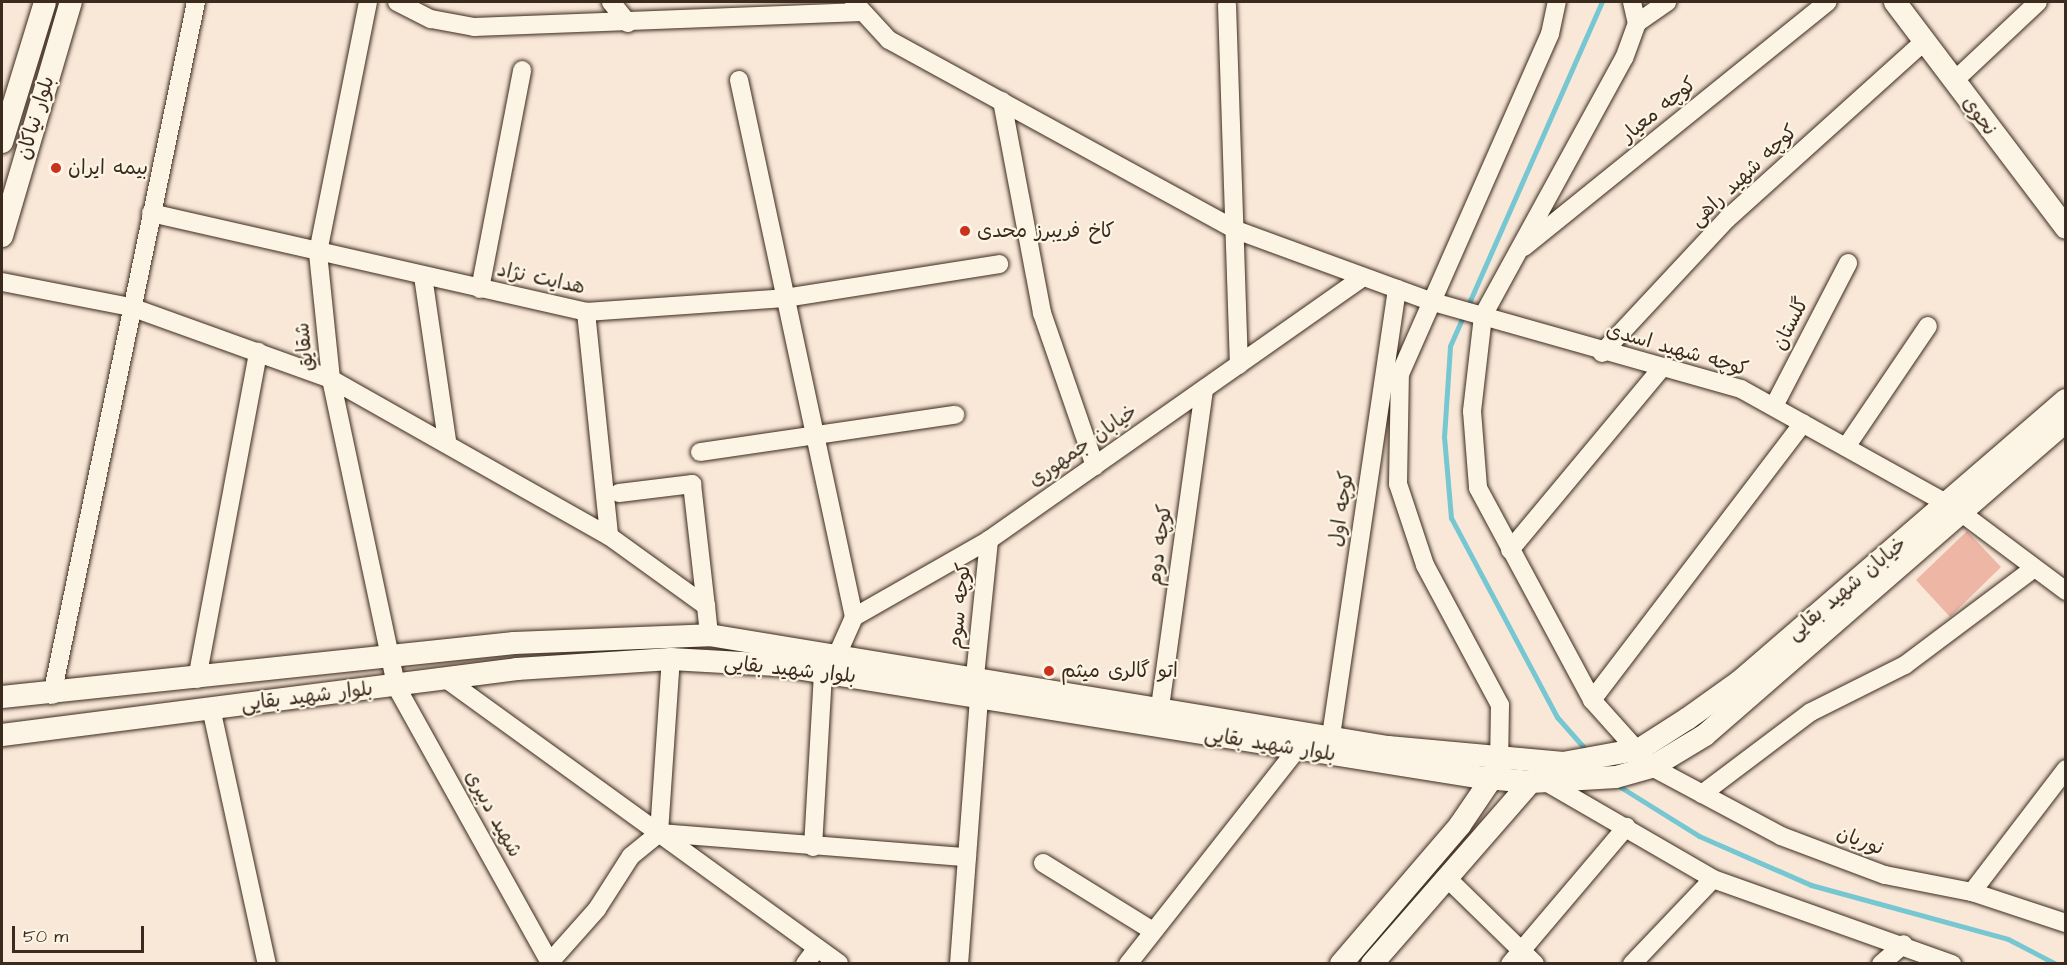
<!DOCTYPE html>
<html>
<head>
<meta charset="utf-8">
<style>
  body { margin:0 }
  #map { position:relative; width:2067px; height:965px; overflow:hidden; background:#f9e8d8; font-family:"Architects Daughter","Playpen Sans Arabic",sans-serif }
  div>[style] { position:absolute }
  .stream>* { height:5px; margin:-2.5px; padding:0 2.5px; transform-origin:2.5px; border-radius:2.5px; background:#77c7d2 }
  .building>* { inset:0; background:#eeb6a5 }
  .roads { filter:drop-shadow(0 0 2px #3b2a1e) drop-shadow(0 0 2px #3b2a1e) }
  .minor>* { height:18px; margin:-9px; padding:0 9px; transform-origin:9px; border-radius:9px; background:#fcf5e5 }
  .major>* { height:22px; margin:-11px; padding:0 11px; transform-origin:11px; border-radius:11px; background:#fcf5e5 }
  .dots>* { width:16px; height:16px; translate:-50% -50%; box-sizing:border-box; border:3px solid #fcf5e5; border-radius:50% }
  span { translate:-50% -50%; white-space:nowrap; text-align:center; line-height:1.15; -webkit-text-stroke:4.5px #fcf5e5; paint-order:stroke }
  .street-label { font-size:20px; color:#3b2a1e }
  .poi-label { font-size:20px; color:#3b2a1e }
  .left { translate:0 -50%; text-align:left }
  .frame { position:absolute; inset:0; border:3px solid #3b2a1e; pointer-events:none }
  .scale { position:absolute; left:12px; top:926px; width:132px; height:27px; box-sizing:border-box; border:3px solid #3b2a1e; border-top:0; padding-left:8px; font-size:18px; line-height:21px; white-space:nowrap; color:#3b2a1e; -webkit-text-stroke:4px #fcf5e5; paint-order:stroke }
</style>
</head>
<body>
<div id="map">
  <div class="stream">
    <div style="left:1587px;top:751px;width:45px;rotate:-131.4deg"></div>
    <div style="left:1557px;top:717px;width:225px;rotate:-118deg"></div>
    <div style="left:1451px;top:518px;width:81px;rotate:-94.9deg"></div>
    <div style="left:1444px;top:437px;width:91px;rotate:-86.2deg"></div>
    <div style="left:1450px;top:346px;width:376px;rotate:-66.2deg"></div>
    <div style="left:1614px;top:783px;width:100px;rotate:31.9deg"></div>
    <div style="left:1699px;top:836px;width:122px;rotate:23.6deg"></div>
    <div style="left:1811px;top:885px;width:204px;rotate:15.3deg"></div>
    <div style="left:2008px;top:939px;width:54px;rotate:27.5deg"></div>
  </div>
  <div class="building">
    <div style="clip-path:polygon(1967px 531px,2001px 567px,1950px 617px,1916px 580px)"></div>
  </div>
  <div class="roads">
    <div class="minor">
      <div style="left:368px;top:2px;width:256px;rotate:101.3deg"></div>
      <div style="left:318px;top:253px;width:127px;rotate:84.1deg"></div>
      <div style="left:331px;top:379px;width:314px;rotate:78deg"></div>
      <div style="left:396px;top:686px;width:318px;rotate:60.9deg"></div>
      <div style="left:397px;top:2px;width:38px;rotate:27deg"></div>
      <div style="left:431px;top:19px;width:44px;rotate:10.5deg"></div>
      <div style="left:474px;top:27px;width:388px;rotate:-2.2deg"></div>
      <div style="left:611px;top:2px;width:27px;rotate:51deg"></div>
      <div style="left:854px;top:2px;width:52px;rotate:47.4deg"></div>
      <div style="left:889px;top:40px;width:396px;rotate:28.7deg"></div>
      <div style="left:1236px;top:230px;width:207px;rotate:20.1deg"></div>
      <div style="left:1430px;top:301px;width:323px;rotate:15.8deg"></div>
      <div style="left:1741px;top:389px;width:237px;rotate:29.1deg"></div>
      <div style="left:1632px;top:2px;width:22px;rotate:77deg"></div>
      <div style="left:1637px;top:23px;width:37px;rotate:110deg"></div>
      <div style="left:1624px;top:58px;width:294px;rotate:118.7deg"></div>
      <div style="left:1483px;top:316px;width:96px;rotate:96.6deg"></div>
      <div style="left:1472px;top:411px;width:77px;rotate:85.5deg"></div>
      <div style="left:1478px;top:488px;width:241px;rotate:61.7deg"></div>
      <div style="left:1592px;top:700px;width:90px;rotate:48.2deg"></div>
      <div style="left:1652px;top:767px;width:146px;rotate:28.1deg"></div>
      <div style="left:1781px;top:836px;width:111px;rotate:20.6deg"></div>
      <div style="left:1885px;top:875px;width:89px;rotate:11.1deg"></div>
      <div style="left:1972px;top:892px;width:99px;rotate:18.3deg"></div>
      <div style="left:1227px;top:5px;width:360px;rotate:88.1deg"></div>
      <div style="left:1637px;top:23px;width:37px;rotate:-35deg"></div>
      <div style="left:739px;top:80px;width:549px;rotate:77.91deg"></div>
      <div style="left:1954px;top:81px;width:115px;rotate:-43.2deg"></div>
      <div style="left:1002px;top:101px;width:216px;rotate:79.3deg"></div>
      <div style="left:1042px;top:313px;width:162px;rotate:70.9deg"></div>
      <div style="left:151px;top:213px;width:446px;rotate:12.8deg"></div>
      <div style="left:586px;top:312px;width:199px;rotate:-4deg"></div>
      <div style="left:785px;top:298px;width:217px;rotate:-9deg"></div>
      <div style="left:1524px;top:247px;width:390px;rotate:-38.9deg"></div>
      <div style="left:423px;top:276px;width:167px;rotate:81.7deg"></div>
      <div style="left:2px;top:282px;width:131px;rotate:11deg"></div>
      <div style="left:131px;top:307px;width:213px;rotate:19.8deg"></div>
      <div style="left:331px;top:379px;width:319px;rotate:29.5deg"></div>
      <div style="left:609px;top:536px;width:120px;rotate:35.8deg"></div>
      <div style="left:706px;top:606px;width:29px;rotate:84deg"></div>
      <div style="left:480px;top:289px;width:223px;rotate:-79.1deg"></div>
      <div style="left:586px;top:312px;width:225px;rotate:84.1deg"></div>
      <div style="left:1602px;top:353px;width:183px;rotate:-47deg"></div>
      <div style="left:1727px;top:219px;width:266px;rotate:-42deg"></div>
      <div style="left:1774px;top:406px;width:161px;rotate:-62.6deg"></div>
      <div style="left:1846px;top:447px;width:146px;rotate:-55.9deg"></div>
      <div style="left:700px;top:452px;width:258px;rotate:-8.3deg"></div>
      <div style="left:619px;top:493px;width:74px;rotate:-7deg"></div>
      <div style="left:692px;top:484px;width:123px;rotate:83.5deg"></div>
      <div style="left:1963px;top:514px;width:129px;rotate:36.8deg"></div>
      <div style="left:1510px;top:550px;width:236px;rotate:-50.2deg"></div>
      <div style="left:838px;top:653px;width:39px;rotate:-66deg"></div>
      <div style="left:854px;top:617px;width:155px;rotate:-29.7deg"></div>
      <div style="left:989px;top:540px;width:456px;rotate:-35.1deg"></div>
      <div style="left:975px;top:676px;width:137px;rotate:-84.1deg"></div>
      <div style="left:197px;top:679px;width:333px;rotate:-79.4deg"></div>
      <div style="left:446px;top:679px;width:485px;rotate:35.9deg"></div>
      <div style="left:52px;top:695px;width:708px;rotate:-78.26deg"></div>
      <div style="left:1592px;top:700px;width:348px;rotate:-52.7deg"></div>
      <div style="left:1160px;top:707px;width:321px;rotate:-82.1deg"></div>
      <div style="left:211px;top:708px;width:262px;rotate:77.7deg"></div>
      <div style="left:1331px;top:736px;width:452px;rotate:-81.6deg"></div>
      <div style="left:1499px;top:768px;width:63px;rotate:-89.1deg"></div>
      <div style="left:1500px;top:705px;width:159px;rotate:-118.2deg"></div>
      <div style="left:1425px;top:565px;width:85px;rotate:-108.4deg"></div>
      <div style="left:1398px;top:484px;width:110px;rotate:-89deg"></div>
      <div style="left:1400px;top:374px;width:372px;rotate:-66.2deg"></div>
      <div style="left:1550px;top:34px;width:33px;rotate:-78deg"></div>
      <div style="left:1546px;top:782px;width:193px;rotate:30.1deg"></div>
      <div style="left:1713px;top:879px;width:254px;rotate:19.6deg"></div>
      <div style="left:1702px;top:794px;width:136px;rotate:-37deg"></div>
      <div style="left:1811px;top:712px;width:105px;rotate:-26.6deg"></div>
      <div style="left:1905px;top:665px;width:161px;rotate:-36.9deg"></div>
      <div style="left:659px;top:833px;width:174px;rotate:-86.1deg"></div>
      <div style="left:813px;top:847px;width:175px;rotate:-86.7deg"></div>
      <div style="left:1043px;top:863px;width:129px;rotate:31.7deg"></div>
      <div style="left:1447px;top:878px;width:123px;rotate:44.3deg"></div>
      <div style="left:1972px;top:892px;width:155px;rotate:-52.6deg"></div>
      <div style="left:550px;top:962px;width:71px;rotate:-48.4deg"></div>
      <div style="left:597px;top:909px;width:63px;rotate:-57.3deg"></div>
      <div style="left:631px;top:856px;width:36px;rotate:-39deg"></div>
      <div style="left:659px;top:833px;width:309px;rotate:4.5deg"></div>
      <div style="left:805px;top:964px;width:20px;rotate:-53deg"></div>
      <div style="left:959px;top:964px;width:269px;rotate:-85.7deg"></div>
      <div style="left:1128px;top:964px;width:273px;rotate:-51.8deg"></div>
      <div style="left:1510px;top:964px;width:180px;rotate:-49.7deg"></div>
      <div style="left:1632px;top:964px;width:117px;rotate:-46.4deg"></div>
      <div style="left:1881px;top:964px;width:30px;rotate:-41deg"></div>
    </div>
    <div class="major">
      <div style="left:1895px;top:2px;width:283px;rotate:52.9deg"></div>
      <div style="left:2px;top:142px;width:146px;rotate:-72.9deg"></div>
      <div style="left:2px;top:236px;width:244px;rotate:-73.6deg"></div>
      <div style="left:2px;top:697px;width:515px;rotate:-6.02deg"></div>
      <div style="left:514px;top:643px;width:195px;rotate:-2.3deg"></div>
      <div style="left:709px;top:635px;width:688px;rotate:9.37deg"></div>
      <div style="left:1388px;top:747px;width:176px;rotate:5.2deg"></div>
      <div style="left:1563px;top:763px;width:78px;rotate:-10.3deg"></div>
      <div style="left:1640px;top:749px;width:56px;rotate:-32.6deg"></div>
      <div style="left:1687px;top:719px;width:65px;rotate:-35.6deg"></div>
      <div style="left:1740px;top:681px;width:430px;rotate:-40.8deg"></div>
      <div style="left:2px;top:735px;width:519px;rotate:-7.3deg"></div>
      <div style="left:517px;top:669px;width:154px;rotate:-3.7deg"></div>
      <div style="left:671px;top:659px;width:106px;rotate:3.2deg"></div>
      <div style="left:777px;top:665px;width:708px;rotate:9.1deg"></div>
      <div style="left:1476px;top:777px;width:55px;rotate:5.2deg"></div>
      <div style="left:1531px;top:782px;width:85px;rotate:-3.4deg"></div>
      <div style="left:1616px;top:777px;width:37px;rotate:-16deg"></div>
      <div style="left:1652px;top:767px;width:62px;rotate:-31.1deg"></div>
      <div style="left:1705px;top:735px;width:478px;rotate:-41deg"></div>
      <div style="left:1341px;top:964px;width:183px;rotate:-49.4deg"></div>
      <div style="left:1460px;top:825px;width:57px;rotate:-55.8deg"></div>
      <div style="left:1372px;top:964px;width:242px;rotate:-48.9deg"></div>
    </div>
  </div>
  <div class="dots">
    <div style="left:56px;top:168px;background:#c8321e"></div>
    <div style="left:965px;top:231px;background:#c8321e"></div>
    <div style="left:1049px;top:671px;background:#c8321e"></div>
  </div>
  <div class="street-label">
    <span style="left:1659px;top:110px;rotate:-39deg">کوچه معیار</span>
    <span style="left:1979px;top:116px;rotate:54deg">نحوی</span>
    <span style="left:36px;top:118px;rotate:-73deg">بلوار نیاکان</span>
    <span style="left:1744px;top:176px;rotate:-43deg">کوچه شهید راهی</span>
    <span style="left:541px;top:279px;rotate:12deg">هدایت نژاد</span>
    <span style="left:1791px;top:324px;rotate:-63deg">گلستان</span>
    <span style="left:305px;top:347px;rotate:-96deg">شقایق</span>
    <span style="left:1677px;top:350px;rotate:16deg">کوچه شهید اسدی</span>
    <span style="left:1083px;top:446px;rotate:-35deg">خیابان جمهوری</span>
    <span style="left:1342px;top:509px;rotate:-82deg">کوچه اول</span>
    <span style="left:1160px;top:545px;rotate:-82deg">کوچه دوم</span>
    <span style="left:1847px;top:589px;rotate:-40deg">خیابان شهید بقایی</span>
    <span style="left:960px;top:606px;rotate:-84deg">کوچه سوم</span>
    <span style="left:790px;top:670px;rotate:6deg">بلوار شهید بقایی</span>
    <span style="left:307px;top:697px;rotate:-7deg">بلوار شهید بقایی</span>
    <span style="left:1270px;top:745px;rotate:9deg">بلوار شهید بقایی</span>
    <span style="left:493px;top:814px;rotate:61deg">شهید دبیری</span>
    <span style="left:1860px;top:841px;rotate:21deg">نوریان</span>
  </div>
  <div class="poi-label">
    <span class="left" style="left:68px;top:168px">بیمه ایران</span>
    <span class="left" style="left:977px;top:231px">کاخ فریبرز محدی</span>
    <span class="left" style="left:1061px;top:671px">اتو گالری میثم</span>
  </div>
  <div class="frame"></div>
  <div class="scale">50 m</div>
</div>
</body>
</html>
